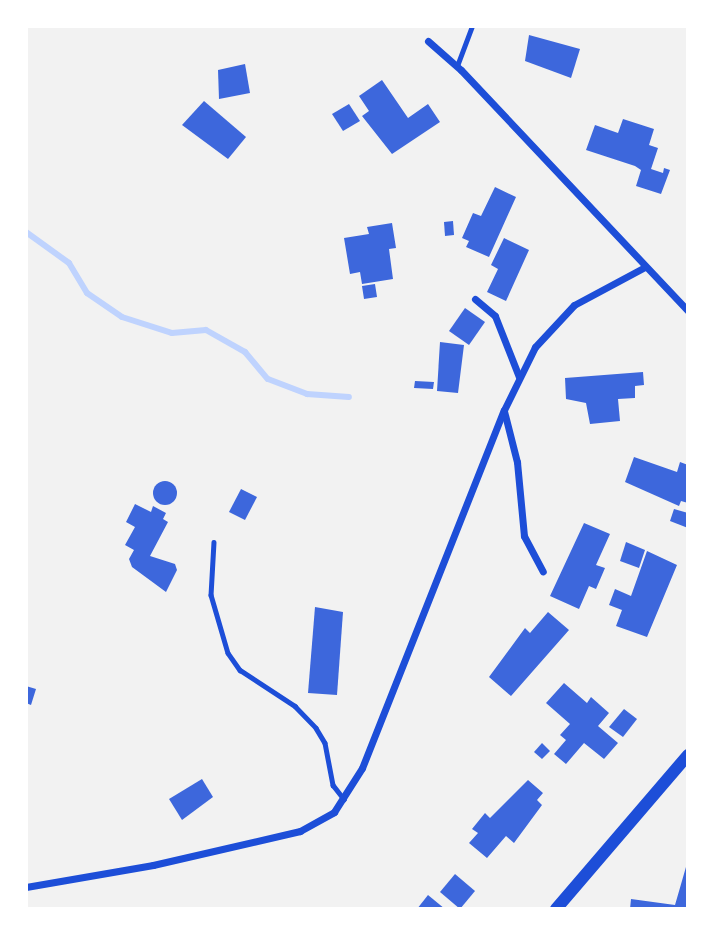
<!DOCTYPE html>
<html>
<head>
<meta charset="utf-8">
<style>
  body { margin:0 }
  #map { position:relative; width:714px; height:935px; overflow:hidden; background:#f2f2f2; font-family:"Work Sans",sans-serif }
  div>[style] { position:absolute }
  .stream>* { height:6px; margin:-3px; padding:0 3px; transform-origin:3px; border-radius:3px; background:#bfd3fe }
  .building>* { inset:0; background:#3d67dc }
  .round { border-radius:50% }
  .service>* { height:4.5px; margin:-2.25px; padding:0 2.25px; transform-origin:2.25px; border-radius:2.25px; background:#1d4ed8 }
  .minor>* { height:7px; margin:-3.5px; padding:0 3.5px; transform-origin:3.5px; border-radius:3.5px; background:#1d4ed8 }
  .secondary>* { height:12px; margin:-6px; padding:0 6px; transform-origin:6px; border-radius:6px; background:#1d4ed8 }
  span { translate:-50% -50%; white-space:nowrap; text-align:center; line-height:1.15; -webkit-text-stroke:6px #fff; paint-order:stroke }
  .frame { position:absolute; inset:0; border:28px solid #fff; pointer-events:none }
</style>
</head>
<body>
<div id="map">
  <div class="stream">
    <div style="left:26px;top:232px;width:53px;rotate:35.8deg"></div>
    <div style="left:69px;top:263px;width:35px;rotate:59deg"></div>
    <div style="left:87px;top:293px;width:42px;rotate:34.4deg"></div>
    <div style="left:122px;top:317px;width:52px;rotate:17.7deg"></div>
    <div style="left:172px;top:333px;width:34px;rotate:-5deg"></div>
    <div style="left:206px;top:330px;width:45px;rotate:29.4deg"></div>
    <div style="left:245px;top:352px;width:35px;rotate:50deg"></div>
    <div style="left:268px;top:379px;width:42px;rotate:21deg"></div>
    <div style="left:307px;top:394px;width:42px;rotate:4.1deg"></div>
  </div>
  <div class="building">
    <div style="clip-path:polygon(529px 35px,580px 49px,571px 78px,525px 61px)"></div>
    <div style="clip-path:polygon(245px 64px,250px 93px,219px 99px,218px 70px)"></div>
    <div style="clip-path:polygon(382px 80px,408px 118px,428px 104px,440px 122px,392px 154px,362px 116px,369px 111px,359px 96px)"></div>
    <div style="clip-path:polygon(204px 101px,246px 137px,228px 159px,182px 125px)"></div>
    <div style="clip-path:polygon(349px 104px,360px 121px,343px 131px,332px 114px)"></div>
    <div style="clip-path:polygon(623px 119px,654px 129px,649px 145px,658px 148px,651px 169px,663px 173px,664px 168px,670px 170px,661px 194px,636px 186px,641px 170px,635px 166px,586px 150px,595px 125px,618px 133px)"></div>
    <div style="clip-path:polygon(495px 187px,516px 197px,489px 257px,466px 247px,469px 241px,462px 238px,473px 213px,481px 216px)"></div>
    <div style="clip-path:polygon(453px 221px,454px 235px,445px 236px,444px 222px)"></div>
    <div style="clip-path:polygon(392px 223px,396px 248px,389px 249px,393px 279px,362px 284px,360px 272px,350px 274px,344px 238px,369px 234px,367px 227px)"></div>
    <div style="clip-path:polygon(504px 238px,529px 250px,506px 301px,487px 292px,498px 269px,491px 265px)"></div>
    <div style="clip-path:polygon(375px 284px,377px 297px,364px 299px,362px 286px)"></div>
    <div style="clip-path:polygon(465px 308px,485px 322px,469px 345px,449px 331px)"></div>
    <div style="clip-path:polygon(440px 342px,464px 345px,458px 393px,437px 391px)"></div>
    <div style="clip-path:polygon(643px 372px,644px 385px,635px 386px,635px 398px,618px 399px,620px 421px,590px 424px,586px 403px,566px 399px,565px 378px)"></div>
    <div style="clip-path:polygon(415px 381px,434px 382px,433px 389px,414px 388px)"></div>
    <div style="clip-path:polygon(634px 457px,677px 472px,680px 462px,688px 465px,688px 503px,681px 501px,679px 506px,625px 482px)"></div>
    <div class="round" style="left:153px;top:481px;width:24px;height:24px"></div>
    <div style="clip-path:polygon(241px 489px,257px 497px,245px 520px,229px 512px)"></div>
    <div style="clip-path:polygon(135px 504px,151px 512px,153px 506px,166px 513px,163px 519px,168px 522px,150px 556px,175px 564px,177px 570px,166px 592px,132px 567px,129px 559px,134px 550px,125px 545px,135px 527px,126px 522px)"></div>
    <div style="clip-path:polygon(674px 509px,688px 513px,688px 528px,670px 521px)"></div>
    <div style="clip-path:polygon(584px 523px,610px 534px,596px 565px,605px 568px,596px 589px,589px 586px,579px 609px,550px 596px)"></div>
    <div style="clip-path:polygon(626px 542px,645px 550px,639px 568px,620px 561px)"></div>
    <div style="clip-path:polygon(647px 551px,677px 565px,647px 637px,616px 626px,622px 610px,609px 605px,615px 589px,631px 596px)"></div>
    <div style="clip-path:polygon(315px 607px,343px 612px,337px 695px,308px 693px)"></div>
    <div style="clip-path:polygon(548px 612px,569px 630px,511px 696px,489px 677px,525px 628px,530px 633px)"></div>
    <div style="clip-path:polygon(564px 683px,587px 703px,591px 697px,609px 713px,598px 726px,618px 743px,604px 759px,584px 743px,566px 764px,554px 754px,566px 740px,560px 735px,570px 724px,546px 703px)"></div>
    <div style="clip-path:polygon(26px 686px,36px 689px,31px 705px,26px 703px)"></div>
    <div style="clip-path:polygon(624px 709px,637px 719px,623px 737px,609px 727px)"></div>
    <div style="clip-path:polygon(542px 743px,550px 751px,542px 759px,534px 752px)"></div>
    <div style="clip-path:polygon(202px 779px,213px 797px,182px 820px,169px 799px)"></div>
    <div style="clip-path:polygon(528px 780px,543px 793px,537px 800px,542px 805px,514px 843px,506px 836px,487px 858px,469px 843px,478px 833px,472px 829px,485px 813px,490px 818px)"></div>
    <div style="clip-path:polygon(688px 860px,688px 909px,630px 909px,631px 899px,675px 905px)"></div>
    <div style="clip-path:polygon(455px 874px,475px 891px,460px 909px,440px 892px)"></div>
    <div style="clip-path:polygon(428px 895px,445px 909px,417px 909px)"></div>
  </div>
  <div class="service">
    <div style="left:457px;top:66px;width:43px;rotate:-69.4deg"></div>
    <div style="left:214px;top:542px;width:53px;rotate:93.2deg"></div>
    <div style="left:211px;top:595px;width:60px;rotate:73.7deg"></div>
    <div style="left:228px;top:653px;width:21px;rotate:55deg"></div>
    <div style="left:240px;top:670px;width:66px;rotate:33.2deg"></div>
    <div style="left:295px;top:706px;width:30px;rotate:46deg"></div>
    <div style="left:316px;top:728px;width:17px;rotate:59deg"></div>
    <div style="left:325px;top:743px;width:43px;rotate:79.2deg"></div>
    <div style="left:333px;top:785px;width:18px;rotate:52deg"></div>
  </div>
  <div class="minor">
    <div style="left:428px;top:41px;width:44px;rotate:41.3deg"></div>
    <div style="left:461px;top:70px;width:331px;rotate:46.7deg"></div>
    <div style="left:475px;top:299px;width:26px;rotate:40deg"></div>
    <div style="left:495px;top:316px;width:66px;rotate:68.5deg"></div>
    <div style="left:504px;top:411px;width:53px;rotate:75.7deg"></div>
    <div style="left:517px;top:462px;width:74px;rotate:84.6deg"></div>
    <div style="left:524px;top:536px;width:40px;rotate:62deg"></div>
    <div style="left:26px;top:887px;width:129px;rotate:-9.8deg"></div>
    <div style="left:153px;top:865px;width:151px;rotate:-13deg"></div>
    <div style="left:300px;top:831px;width:39px;rotate:-29deg"></div>
    <div style="left:334px;top:812px;width:52px;rotate:-57.5deg"></div>
    <div style="left:362px;top:768px;width:385px;rotate:-68.4deg"></div>
    <div style="left:504px;top:410px;width:70px;rotate:-63.8deg"></div>
    <div style="left:535px;top:347px;width:57px;rotate:-47.1deg"></div>
    <div style="left:574px;top:305px;width:81px;rotate:-28.2deg"></div>
  </div>
  <div class="secondary">
    <div style="left:556px;top:909px;width:203px;rotate:-49.4deg"></div>
  </div>
  <div class="frame"></div>
</div>
</body>
</html>
